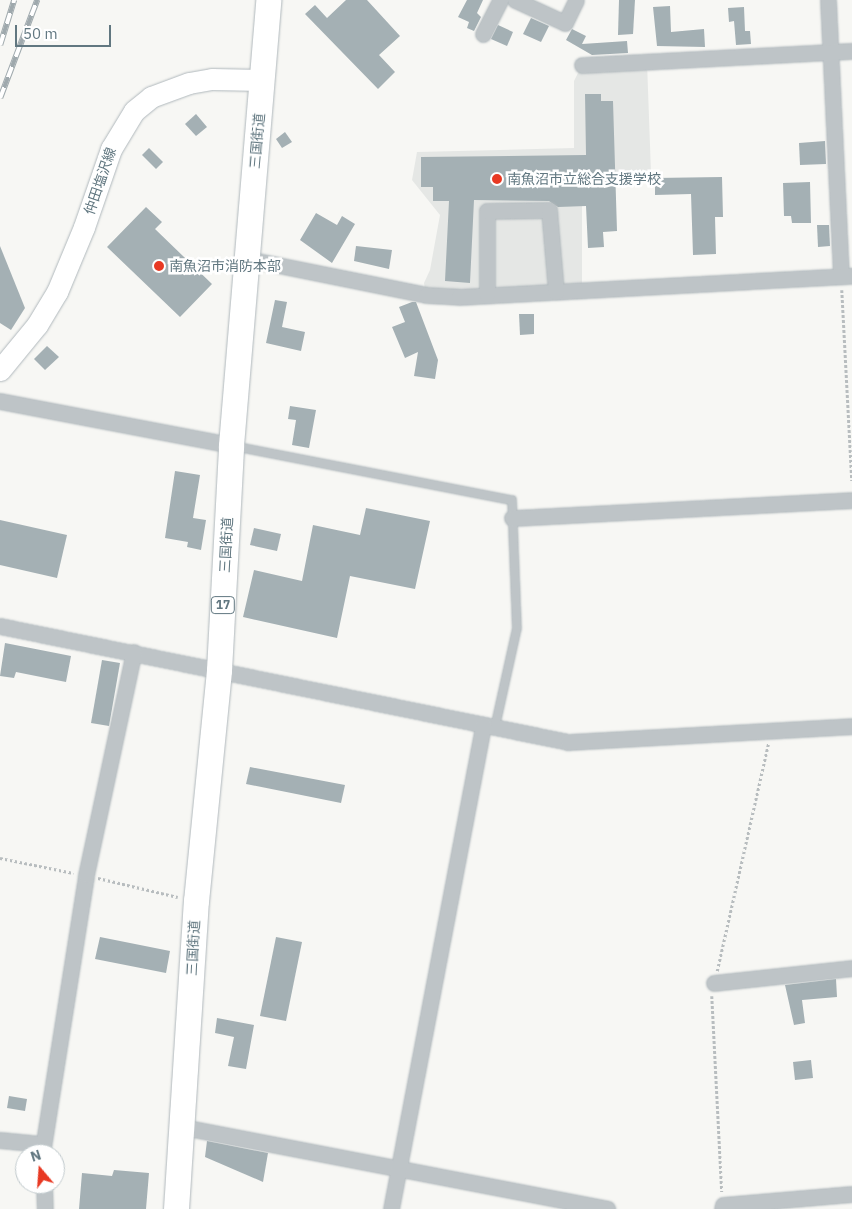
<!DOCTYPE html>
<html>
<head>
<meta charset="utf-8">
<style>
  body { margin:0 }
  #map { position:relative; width:852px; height:1209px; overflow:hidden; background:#f7f7f4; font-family:"IBM Plex Sans","Noto Sans JP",sans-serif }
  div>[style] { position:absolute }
  .built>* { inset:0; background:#e5e7e5 }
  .building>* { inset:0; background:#a4b0b4 }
  .path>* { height:2.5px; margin-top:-1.25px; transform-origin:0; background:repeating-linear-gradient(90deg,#b8bdbf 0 2.5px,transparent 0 5px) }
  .roads { filter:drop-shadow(0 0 1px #b0b8bc) drop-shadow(0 0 1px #b0b8bc) }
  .service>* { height:8px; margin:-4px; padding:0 4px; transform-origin:4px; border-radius:4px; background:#bec4c7 }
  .minor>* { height:15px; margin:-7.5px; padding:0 7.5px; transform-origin:7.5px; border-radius:7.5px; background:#bec4c7 }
  .secondary>* { height:21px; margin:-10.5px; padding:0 10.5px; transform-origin:10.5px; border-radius:10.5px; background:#fff }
  .trunk>* { height:25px; margin:-12.5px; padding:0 12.5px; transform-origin:12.5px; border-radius:12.5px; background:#fff }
  .rail>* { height:5.5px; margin-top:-2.75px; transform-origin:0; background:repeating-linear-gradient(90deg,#fff 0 11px,#9fa9ad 0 22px); box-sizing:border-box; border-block:1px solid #9fa9ad }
  .dots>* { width:14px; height:14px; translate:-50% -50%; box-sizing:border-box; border:2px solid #fff; border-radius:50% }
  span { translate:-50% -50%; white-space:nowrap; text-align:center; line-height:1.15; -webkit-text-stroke:5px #fff; paint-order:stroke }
  .shield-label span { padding:1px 4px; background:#fff; border:1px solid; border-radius:4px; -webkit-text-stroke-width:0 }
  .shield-label { font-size:12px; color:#617780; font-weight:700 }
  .street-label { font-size:14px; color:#617780 }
  .poi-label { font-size:14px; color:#617780 }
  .left { translate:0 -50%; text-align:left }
  .north { position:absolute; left:15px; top:1144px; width:50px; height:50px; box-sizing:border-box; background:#fff; border:1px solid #c0c9cc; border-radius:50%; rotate:342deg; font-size:14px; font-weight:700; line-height:20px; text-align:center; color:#617780 }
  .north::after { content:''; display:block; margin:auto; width:18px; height:22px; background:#e83923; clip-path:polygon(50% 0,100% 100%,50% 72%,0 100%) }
  .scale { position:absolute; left:15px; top:25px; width:96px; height:22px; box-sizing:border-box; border:2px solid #617780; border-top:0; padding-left:6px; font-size:15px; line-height:18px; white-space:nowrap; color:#617780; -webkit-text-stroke:4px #fff; paint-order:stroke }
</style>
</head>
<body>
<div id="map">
  <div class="built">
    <div style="clip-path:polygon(647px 62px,651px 173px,582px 177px,582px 290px,426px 295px,424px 283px,430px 270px,440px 215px,412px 180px,417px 152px,574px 148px,574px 81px,582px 65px)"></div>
  </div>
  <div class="building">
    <div style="clip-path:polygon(346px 0,367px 0,400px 36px,379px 55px,395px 72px,378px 89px,305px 14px,315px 5px,327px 18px)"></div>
    <div style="clip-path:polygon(467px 0,483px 0,477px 13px,481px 17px,474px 31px,467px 28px,469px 22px,458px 17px)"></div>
    <div style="clip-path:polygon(619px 0,635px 0,633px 34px,618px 35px)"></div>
    <div style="clip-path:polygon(670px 6px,671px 32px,704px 29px,705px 47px,657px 46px,653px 7px)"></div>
    <div style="clip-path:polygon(744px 7px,745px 31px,750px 31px,751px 44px,736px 45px,734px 21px,729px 22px,728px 8px)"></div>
    <div style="clip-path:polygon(531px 18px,549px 26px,541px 42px,523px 34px)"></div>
    <div style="clip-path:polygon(498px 25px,513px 32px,507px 46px,491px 39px)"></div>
    <div style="clip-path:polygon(572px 29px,586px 36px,582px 44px,627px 41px,628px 53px,592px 55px,566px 40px)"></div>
    <div style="clip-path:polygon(585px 94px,601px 94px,601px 101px,613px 101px,617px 231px,603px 232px,604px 247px,588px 248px,586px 206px,558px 207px,549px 201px,474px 200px,470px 283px,445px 281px,449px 201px,433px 201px,433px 187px,421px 187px,421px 157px,586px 155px)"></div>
    <div style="clip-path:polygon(196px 114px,207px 127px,196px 136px,185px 124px)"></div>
    <div style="clip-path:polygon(285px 132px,292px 142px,282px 148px,276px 139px)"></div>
    <div style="clip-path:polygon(825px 141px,826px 164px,800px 165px,799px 143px)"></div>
    <div style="clip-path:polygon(149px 148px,163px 162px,156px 169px,142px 155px)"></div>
    <div style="clip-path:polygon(722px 177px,723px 217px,715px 217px,716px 254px,693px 255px,691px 194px,655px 195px,655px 178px)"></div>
    <div style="clip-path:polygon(810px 182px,811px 223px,792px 223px,791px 216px,784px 216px,783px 183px)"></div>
    <div style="clip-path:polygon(146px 207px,162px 222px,155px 229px,212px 284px,180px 317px,107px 247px)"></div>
    <div style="clip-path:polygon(316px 213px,337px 225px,342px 216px,355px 224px,332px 263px,300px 240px)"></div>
    <div style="clip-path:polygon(817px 225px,829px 225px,830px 246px,818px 247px)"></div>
    <div style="clip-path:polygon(0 246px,25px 308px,11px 330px,0 323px)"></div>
    <div style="clip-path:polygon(356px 246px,392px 250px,389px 269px,354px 261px)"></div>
    <div style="clip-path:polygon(275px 300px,287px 302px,282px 327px,305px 332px,301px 351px,266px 343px)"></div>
    <div style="clip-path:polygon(412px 302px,416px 302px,438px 360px,435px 379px,414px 376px,418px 352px,405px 358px,392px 327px,405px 322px,399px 307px)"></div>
    <div style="clip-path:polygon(519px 314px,534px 314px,534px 334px,520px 335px)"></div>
    <div style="clip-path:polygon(47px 346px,59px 357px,45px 370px,34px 359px)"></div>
    <div style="clip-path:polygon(290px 406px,316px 410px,309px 448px,292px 445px,296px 420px,288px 419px)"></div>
    <div style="clip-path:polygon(175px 471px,200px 475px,193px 518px,206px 520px,201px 550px,187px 547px,188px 542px,165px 538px)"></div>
    <div style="clip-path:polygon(366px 508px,430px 521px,415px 589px,350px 576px,337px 638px,243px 617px,254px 570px,302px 581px,313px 525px,360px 535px)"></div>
    <div style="clip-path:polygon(0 520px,67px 535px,57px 578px,0 565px)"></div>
    <div style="clip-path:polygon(254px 528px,281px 534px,277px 551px,250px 545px)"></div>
    <div style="clip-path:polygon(5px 643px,71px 656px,66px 682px,16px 672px,14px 678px,0 676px)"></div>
    <div style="clip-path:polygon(102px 660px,120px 663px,109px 726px,91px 723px)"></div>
    <div style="clip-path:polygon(250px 767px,345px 785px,341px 803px,246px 784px)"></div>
    <div style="clip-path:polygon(100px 937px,170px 951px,166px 973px,95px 959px)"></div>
    <div style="clip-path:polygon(276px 937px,302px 942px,286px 1021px,260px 1016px)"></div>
    <div style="clip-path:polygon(836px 979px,837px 997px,802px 1000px,805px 1023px,794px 1025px,785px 985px)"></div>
    <div style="clip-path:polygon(217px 1018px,254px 1025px,246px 1069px,228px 1066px,234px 1037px,215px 1033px)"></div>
    <div style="clip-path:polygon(811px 1060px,813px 1078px,795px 1080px,793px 1062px)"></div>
    <div style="clip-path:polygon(9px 1096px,27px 1099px,25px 1111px,7px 1108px)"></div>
    <div style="clip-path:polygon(207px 1141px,268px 1153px,263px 1182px,205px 1157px)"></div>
    <div style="clip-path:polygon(114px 1170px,149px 1173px,146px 1209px,79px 1209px,82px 1173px,112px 1176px)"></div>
  </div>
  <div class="path">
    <div style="left:842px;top:290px;width:191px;rotate:87deg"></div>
    <div style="left:0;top:858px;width:75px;rotate:11.6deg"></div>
    <div style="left:98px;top:878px;width:82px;rotate:13.4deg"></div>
    <div style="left:717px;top:971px;width:233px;rotate:-77.3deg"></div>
    <div style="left:712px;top:996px;width:196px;rotate:87.1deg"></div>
  </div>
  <div class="roads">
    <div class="service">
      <div style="left:233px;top:446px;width:284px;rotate:11deg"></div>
      <div style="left:512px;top:500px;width:128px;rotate:87.8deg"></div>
      <div style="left:517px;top:628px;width:101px;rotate:102.5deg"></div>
    </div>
    <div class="minor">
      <div style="left:515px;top:0;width:55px;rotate:24.7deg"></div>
      <div style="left:565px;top:23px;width:25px;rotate:-64deg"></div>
      <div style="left:828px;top:0;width:276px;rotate:87.3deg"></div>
      <div style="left:483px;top:34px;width:38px;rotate:-63deg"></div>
      <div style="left:582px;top:65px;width:270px;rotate:-3deg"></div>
      <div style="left:248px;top:259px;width:182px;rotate:11.4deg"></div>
      <div style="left:426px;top:295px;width:33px;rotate:3deg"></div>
      <div style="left:459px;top:297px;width:394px;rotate:-3.1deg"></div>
      <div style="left:487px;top:295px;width:84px;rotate:-90deg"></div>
      <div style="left:487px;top:211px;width:62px;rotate:-0.9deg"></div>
      <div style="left:549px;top:210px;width:82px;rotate:85.1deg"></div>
      <div style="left:0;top:401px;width:235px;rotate:10.8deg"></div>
      <div style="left:512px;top:518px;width:340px;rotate:-3deg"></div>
      <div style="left:0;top:626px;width:580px;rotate:11.54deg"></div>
      <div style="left:568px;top:742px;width:284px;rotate:-3.2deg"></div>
      <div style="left:714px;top:983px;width:139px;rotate:-6.2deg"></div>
      <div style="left:183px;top:1127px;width:432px;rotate:10.9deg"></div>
      <div style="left:0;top:1140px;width:42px;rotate:5.4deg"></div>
      <div style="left:42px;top:1154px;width:282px;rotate:-81deg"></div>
      <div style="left:86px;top:875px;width:228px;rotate:-77.9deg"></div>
      <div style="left:44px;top:1184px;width:25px;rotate:88deg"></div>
      <div style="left:391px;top:1209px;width:493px;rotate:-79.2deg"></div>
      <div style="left:722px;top:1209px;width:4px;rotate:-76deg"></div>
      <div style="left:723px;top:1205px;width:129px;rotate:-4.9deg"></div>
    </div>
    <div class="secondary">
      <div style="left:0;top:370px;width:58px;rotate:-50.6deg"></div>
      <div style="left:37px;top:325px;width:39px;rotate:-59deg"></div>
      <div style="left:57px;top:292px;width:70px;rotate:-67.4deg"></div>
      <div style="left:84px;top:227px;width:83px;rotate:-70.9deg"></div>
      <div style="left:111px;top:149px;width:44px;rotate:-58.8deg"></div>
      <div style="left:134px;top:111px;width:22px;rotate:-39deg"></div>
      <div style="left:151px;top:97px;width:40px;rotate:-20.2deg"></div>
      <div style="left:189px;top:83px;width:23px;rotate:-10deg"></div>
      <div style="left:212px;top:79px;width:50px;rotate:1.1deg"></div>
    </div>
    <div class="trunk">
      <div style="left:176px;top:1209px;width:309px;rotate:-86.3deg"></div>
      <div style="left:196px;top:901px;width:232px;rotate:-84.3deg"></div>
      <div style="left:219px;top:670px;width:225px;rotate:-86.9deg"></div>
      <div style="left:231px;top:445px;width:447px;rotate:-85.2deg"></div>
    </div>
  </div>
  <div class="rail">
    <div style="left:0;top:45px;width:47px;rotate:-72.7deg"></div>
    <div style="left:0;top:98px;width:105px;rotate:-69.3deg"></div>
  </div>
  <div class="dots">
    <div style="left:497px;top:179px;background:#e83923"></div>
    <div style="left:159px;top:266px;background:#e83923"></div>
  </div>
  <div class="shield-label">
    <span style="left:223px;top:605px">17</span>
  </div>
  <div class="street-label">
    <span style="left:257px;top:141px;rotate:-85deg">三国街道</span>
    <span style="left:100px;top:181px;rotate:-71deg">仲田塩沢線</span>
    <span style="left:226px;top:545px;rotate:-87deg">三国街道</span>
    <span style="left:193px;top:948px;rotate:-87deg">三国街道</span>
  </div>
  <div class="poi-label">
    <span class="left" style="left:507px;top:179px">南魚沼市立総合支援学校</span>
    <span class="left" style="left:169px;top:266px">南魚沼市消防本部</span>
  </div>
  <div class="north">N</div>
  <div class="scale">50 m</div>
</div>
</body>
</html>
